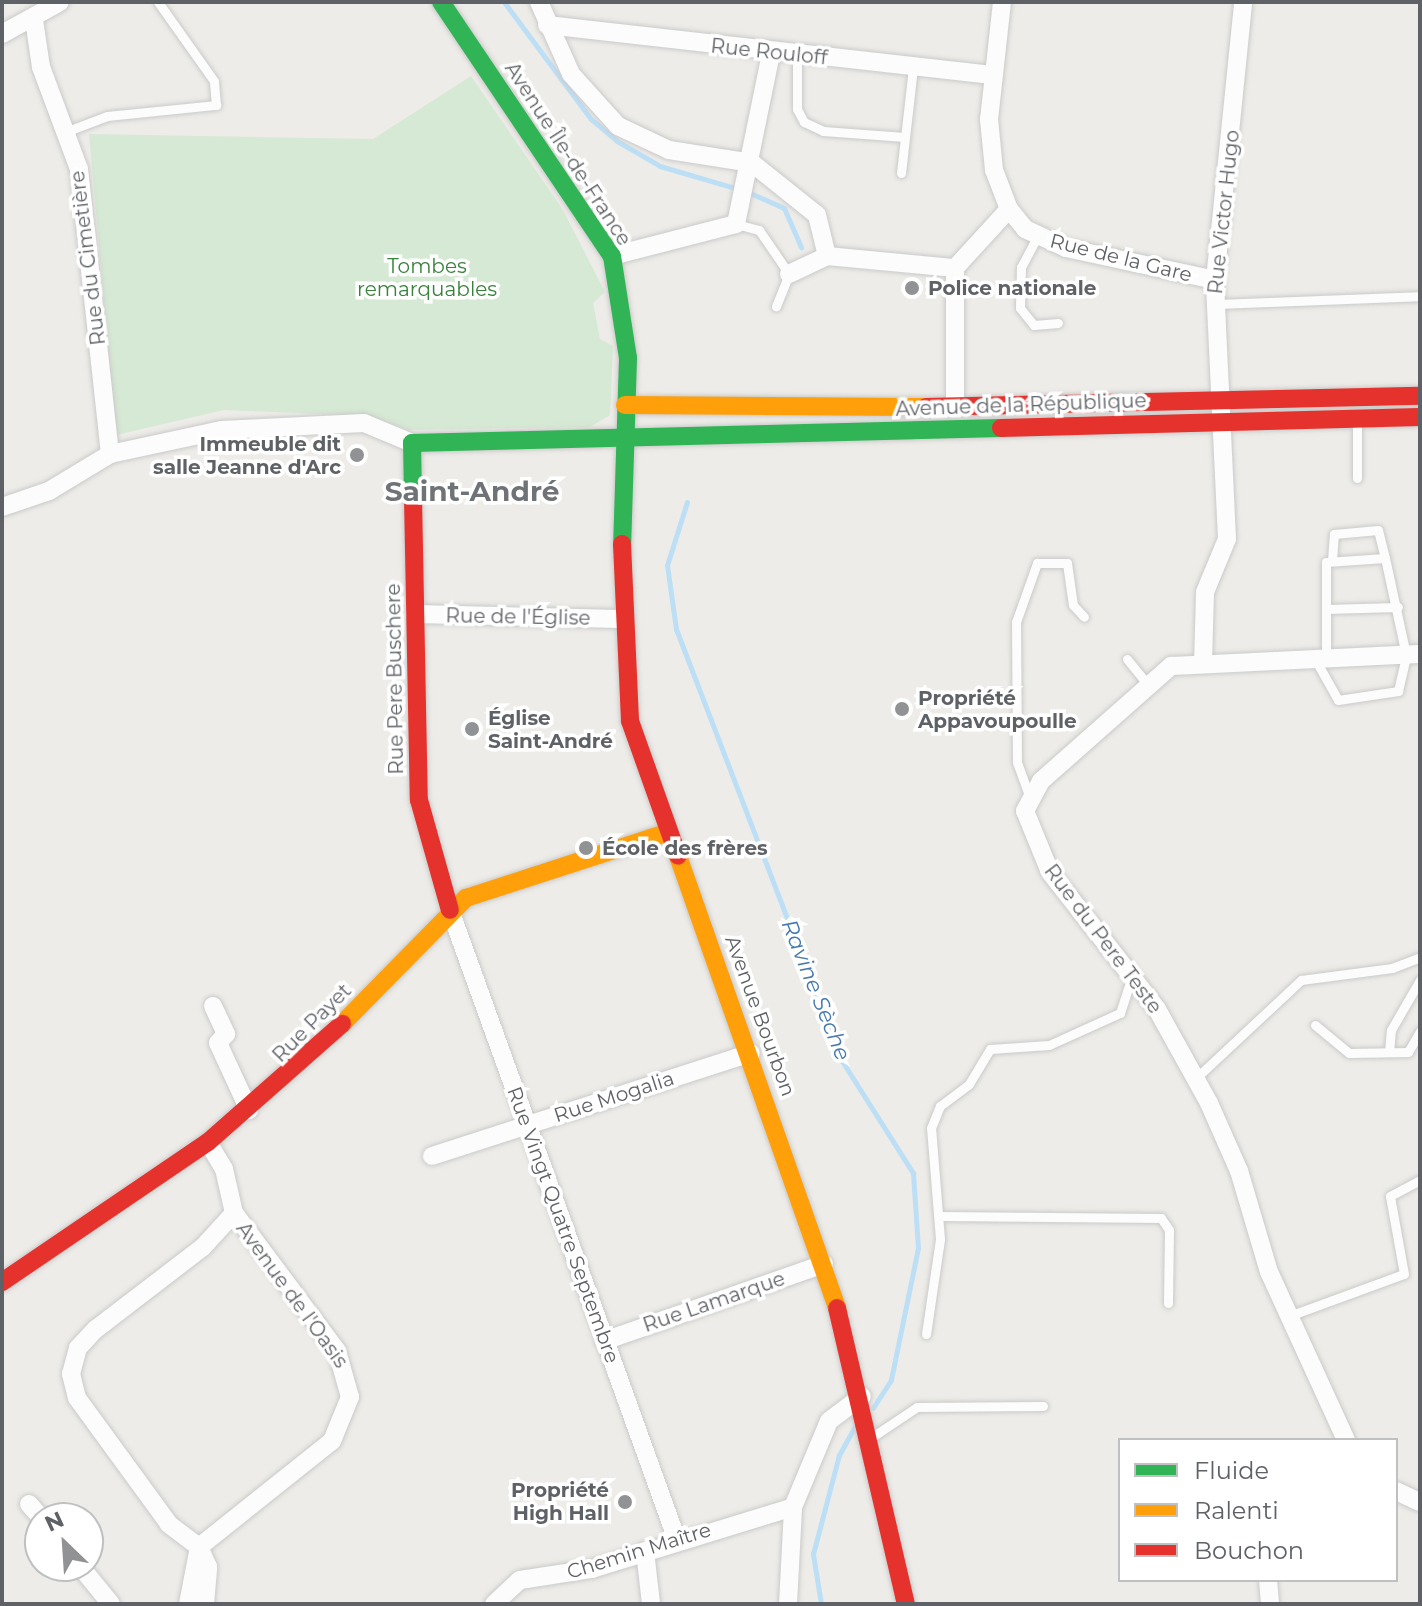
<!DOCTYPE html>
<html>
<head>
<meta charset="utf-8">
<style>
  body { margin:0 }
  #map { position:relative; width:1422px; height:1606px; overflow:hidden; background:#edece8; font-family:Montserrat,sans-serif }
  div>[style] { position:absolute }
  .green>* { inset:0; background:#d6e9d4 }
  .stream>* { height:5px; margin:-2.5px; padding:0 2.5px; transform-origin:2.5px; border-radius:2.5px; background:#bddff6 }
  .roads { filter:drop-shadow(0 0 2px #cacaca) drop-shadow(0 0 2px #cacaca) }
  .lane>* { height:9px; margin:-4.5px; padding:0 4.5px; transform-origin:4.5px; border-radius:4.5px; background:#fcfcfc }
  .street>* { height:18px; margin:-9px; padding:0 9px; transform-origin:9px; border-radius:9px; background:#fcfcfc }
  .fast>* { height:18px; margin:-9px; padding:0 9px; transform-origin:9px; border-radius:9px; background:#30b455 }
  .slow>* { height:18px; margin:-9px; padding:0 9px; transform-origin:9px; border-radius:9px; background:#ff9f0a }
  .jam>* { height:18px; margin:-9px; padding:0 9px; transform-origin:9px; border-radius:9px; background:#e5322d }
  .dots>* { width:22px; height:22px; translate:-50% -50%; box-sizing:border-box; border:4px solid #fff; border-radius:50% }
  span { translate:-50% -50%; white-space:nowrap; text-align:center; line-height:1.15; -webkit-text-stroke:7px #fff; paint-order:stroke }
  .street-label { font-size:20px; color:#5e6166 }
  .park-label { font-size:20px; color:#38823b }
  .poi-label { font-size:20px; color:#5e6166; font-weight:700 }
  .left { translate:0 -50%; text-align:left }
  .right { translate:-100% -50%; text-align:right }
  .water-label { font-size:22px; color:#4679ae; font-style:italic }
  .district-label { font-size:28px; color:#6f7378; font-weight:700 }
  .frame { position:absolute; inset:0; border:4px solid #5e6166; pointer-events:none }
  .legend { position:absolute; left:1118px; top:1438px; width:280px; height:144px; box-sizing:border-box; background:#fff; border:2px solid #bfc0c2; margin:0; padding:10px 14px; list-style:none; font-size:24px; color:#5e6166 }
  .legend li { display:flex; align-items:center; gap:16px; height:40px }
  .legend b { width:40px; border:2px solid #bfc0c2 }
  .north { position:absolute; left:24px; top:1502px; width:80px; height:80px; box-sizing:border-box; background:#fff; border:2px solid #bfc0c2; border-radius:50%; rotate:335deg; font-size:22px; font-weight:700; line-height:32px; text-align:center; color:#5e6166 }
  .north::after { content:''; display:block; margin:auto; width:28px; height:36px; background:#909294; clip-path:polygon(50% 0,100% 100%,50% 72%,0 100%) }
</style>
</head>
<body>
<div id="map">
  <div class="green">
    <div style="clip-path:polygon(471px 76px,563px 210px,605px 292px,593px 303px,600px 339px,613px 346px,610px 415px,590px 427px,409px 430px,371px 416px,224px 410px,116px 435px,89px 134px,373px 139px)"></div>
  </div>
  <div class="stream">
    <div style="left:504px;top:2px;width:146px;rotate:53.4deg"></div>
    <div style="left:591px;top:119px;width:34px;rotate:40deg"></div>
    <div style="left:617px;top:141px;width:50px;rotate:30.2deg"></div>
    <div style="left:660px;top:166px;width:81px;rotate:16.4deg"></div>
    <div style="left:748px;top:192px;width:39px;rotate:24deg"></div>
    <div style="left:784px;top:208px;width:43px;rotate:66.4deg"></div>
    <div style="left:687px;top:502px;width:66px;rotate:107.6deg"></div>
    <div style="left:667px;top:565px;width:65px;rotate:82deg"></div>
    <div style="left:676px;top:629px;width:463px;rotate:69deg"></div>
    <div style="left:842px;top:1061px;width:133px;rotate:57.6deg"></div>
    <div style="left:913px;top:1173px;width:75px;rotate:86.2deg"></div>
    <div style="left:918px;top:1248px;width:135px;rotate:101.6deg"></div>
    <div style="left:891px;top:1380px;width:33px;rotate:123deg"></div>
    <div style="left:821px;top:1604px;width:51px;rotate:-99.1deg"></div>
    <div style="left:813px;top:1554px;width:102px;rotate:-75.3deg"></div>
    <div style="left:839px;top:1455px;width:37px;rotate:-61deg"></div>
  </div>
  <div class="roads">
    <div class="lane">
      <div style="left:797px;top:56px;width:53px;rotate:90deg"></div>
      <div style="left:797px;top:109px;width:15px;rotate:62deg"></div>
      <div style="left:804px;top:122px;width:21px;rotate:25deg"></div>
      <div style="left:823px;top:131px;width:82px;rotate:4.2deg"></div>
      <div style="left:65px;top:132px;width:45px;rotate:-20.9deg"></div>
      <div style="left:107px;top:116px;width:110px;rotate:-5.8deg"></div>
      <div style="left:216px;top:105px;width:24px;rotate:-95deg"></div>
      <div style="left:214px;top:81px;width:97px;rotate:-125.3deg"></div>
      <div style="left:901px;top:173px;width:107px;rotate:-83.5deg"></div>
      <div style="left:736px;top:224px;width:24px;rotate:15deg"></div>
      <div style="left:759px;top:230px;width:53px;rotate:55.7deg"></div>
      <div style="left:789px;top:274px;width:35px;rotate:112deg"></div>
      <div style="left:1037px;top:237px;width:34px;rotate:118deg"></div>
      <div style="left:1021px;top:267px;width:41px;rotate:91.4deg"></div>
      <div style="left:1020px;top:308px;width:22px;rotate:51deg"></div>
      <div style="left:1034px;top:325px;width:24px;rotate:-5deg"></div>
      <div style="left:1215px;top:304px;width:205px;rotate:-2.2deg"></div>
      <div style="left:1357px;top:422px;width:56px;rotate:90deg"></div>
      <div style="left:1332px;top:561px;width:27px;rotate:-86deg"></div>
      <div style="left:1334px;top:534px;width:44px;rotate:-5.2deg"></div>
      <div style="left:1378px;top:530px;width:29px;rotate:76deg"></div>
      <div style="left:1326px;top:609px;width:72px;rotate:-1.6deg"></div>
      <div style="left:1127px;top:659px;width:33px;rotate:51deg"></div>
      <div style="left:1315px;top:659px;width:47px;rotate:60.7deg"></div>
      <div style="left:1338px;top:700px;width:61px;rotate:-8.5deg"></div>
      <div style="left:1398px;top:691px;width:37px;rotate:-77deg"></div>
      <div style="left:1406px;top:655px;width:99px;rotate:-102.2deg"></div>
      <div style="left:1385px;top:558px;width:59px;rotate:176.1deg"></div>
      <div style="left:1326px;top:562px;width:96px;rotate:90deg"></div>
      <div style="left:1030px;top:798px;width:38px;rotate:-110deg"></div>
      <div style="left:1017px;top:762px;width:140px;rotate:-90.4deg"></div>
      <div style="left:1016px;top:622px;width:63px;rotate:-70.4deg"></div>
      <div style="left:1037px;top:563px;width:30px"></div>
      <div style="left:1067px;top:563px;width:42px;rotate:81.9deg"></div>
      <div style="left:1073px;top:605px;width:16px;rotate:47deg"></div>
      <div style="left:1315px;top:1025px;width:44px;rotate:39.5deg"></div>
      <div style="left:1349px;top:1053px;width:59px;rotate:-1deg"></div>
      <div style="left:1408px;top:1052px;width:24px;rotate:-60deg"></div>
      <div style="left:1389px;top:1052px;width:22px;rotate:-85deg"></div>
      <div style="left:1391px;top:1030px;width:58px;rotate:-59.9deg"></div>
      <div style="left:1196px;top:1078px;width:144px;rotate:-43deg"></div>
      <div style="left:1301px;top:980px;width:92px;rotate:-7.5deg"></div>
      <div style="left:1392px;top:968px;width:30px;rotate:-21deg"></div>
      <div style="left:940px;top:1216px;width:221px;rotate:0.5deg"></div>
      <div style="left:1161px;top:1218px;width:14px;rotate:56deg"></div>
      <div style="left:1169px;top:1230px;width:73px;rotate:90.8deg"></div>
      <div style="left:1289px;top:1316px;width:122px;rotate:-20.1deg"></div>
      <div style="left:1404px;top:1274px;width:79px;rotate:-100.2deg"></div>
      <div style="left:1390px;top:1196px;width:34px;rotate:-28deg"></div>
      <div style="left:926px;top:1334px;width:96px;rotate:-81.6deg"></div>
      <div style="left:940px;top:1239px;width:111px;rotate:-94.6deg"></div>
      <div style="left:931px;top:1128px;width:24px;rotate:-68deg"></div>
      <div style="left:940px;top:1106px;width:36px;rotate:-37deg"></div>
      <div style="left:969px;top:1084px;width:41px;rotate:-59deg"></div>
      <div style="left:990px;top:1049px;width:59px;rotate:-3.9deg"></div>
      <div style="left:1049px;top:1045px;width:78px;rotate:-24.3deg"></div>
      <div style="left:1120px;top:1013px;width:38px;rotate:-72deg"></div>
      <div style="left:872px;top:1437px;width:54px;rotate:-33.7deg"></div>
      <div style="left:917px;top:1407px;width:126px;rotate:-0.5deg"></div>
    </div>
    <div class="street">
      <div style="left:539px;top:2px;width:79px;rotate:66deg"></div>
      <div style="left:571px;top:74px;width:70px;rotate:47.9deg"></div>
      <div style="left:618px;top:126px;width:56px;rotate:25.2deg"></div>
      <div style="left:669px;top:150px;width:84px;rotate:8.9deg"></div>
      <div style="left:752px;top:163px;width:83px;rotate:38.7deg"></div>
      <div style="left:817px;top:215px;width:42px;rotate:76.3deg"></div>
      <div style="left:1002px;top:2px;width:118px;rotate:96.3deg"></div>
      <div style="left:989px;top:119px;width:51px;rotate:84.4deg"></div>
      <div style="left:994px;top:170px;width:42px;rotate:69deg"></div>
      <div style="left:1009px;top:209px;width:26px;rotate:51deg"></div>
      <div style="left:1025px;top:229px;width:45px;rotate:24.9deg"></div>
      <div style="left:1066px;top:248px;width:152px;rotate:12.1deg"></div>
      <div style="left:34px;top:20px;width:48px;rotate:81.5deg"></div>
      <div style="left:41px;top:67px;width:109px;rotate:69.6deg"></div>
      <div style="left:79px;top:169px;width:287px;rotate:83.8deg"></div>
      <div style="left:547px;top:25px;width:448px;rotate:6.4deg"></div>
      <div style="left:2px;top:34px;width:66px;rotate:-28.9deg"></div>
      <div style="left:612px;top:256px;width:128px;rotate:-14.5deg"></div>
      <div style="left:736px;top:224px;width:175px;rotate:-78.4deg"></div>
      <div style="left:789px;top:274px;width:42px;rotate:-25.3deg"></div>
      <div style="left:827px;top:256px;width:129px;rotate:5.4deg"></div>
      <div style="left:955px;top:407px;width:139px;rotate:-90deg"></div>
      <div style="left:955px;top:268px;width:80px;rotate:-47.5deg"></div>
      <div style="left:2px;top:507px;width:50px;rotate:-18.8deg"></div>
      <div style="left:49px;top:491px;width:71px;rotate:-31.2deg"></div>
      <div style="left:110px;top:454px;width:115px;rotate:-12.1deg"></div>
      <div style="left:222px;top:430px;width:142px;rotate:-2.8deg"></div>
      <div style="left:364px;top:423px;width:52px;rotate:22.6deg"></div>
      <div style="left:415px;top:614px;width:205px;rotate:1.4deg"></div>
      <div style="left:1203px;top:664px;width:72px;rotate:-88.4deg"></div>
      <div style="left:1205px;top:592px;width:57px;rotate:-67.5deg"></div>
      <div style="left:1227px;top:539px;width:259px;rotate:-92.7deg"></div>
      <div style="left:1215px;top:280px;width:279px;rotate:-84.2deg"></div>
      <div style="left:450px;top:910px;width:670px;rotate:70.19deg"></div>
      <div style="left:213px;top:1006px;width:31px;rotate:65deg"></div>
      <div style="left:226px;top:1034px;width:12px;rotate:132deg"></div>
      <div style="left:218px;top:1043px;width:74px;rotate:65.2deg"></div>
      <div style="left:432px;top:1156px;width:335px;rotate:-17.9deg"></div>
      <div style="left:604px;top:1341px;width:233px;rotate:-19.3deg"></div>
      <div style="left:1346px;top:1440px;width:185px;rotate:-114.6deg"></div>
      <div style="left:1269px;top:1272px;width:105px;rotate:-106.5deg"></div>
      <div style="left:1239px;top:1171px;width:74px;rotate:-113.8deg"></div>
      <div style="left:1209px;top:1103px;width:107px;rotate:-119deg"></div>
      <div style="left:1157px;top:1009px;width:174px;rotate:-128deg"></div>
      <div style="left:1050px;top:872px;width:66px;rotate:-112.3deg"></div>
      <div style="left:1025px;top:811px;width:34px;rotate:-62deg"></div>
      <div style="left:1041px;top:781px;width:174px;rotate:-41.5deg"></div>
      <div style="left:1171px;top:666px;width:249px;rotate:-2.8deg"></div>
      <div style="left:1396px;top:1491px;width:26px;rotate:25deg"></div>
      <div style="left:29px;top:1504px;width:18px;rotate:49deg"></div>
      <div style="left:199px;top:1547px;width:170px;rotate:-38.6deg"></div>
      <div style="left:332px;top:1441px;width:48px;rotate:-67.8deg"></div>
      <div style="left:350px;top:1397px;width:48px;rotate:-105.8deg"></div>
      <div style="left:337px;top:1351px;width:172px;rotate:-126.7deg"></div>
      <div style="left:645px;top:1551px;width:53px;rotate:83.5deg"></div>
      <div style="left:80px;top:1566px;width:49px;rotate:50.8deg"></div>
      <div style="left:1268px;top:1580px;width:24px;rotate:85deg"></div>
      <div style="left:188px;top:1604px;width:58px;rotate:-79.1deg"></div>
      <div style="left:205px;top:1604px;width:37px;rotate:-85deg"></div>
      <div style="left:208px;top:1567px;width:22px;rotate:-114deg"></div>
      <div style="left:199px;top:1547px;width:38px;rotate:-143deg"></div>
      <div style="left:169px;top:1524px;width:156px;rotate:-126.1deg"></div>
      <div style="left:77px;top:1398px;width:25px;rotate:-104deg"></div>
      <div style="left:71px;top:1374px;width:27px;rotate:-75deg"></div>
      <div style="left:78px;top:1348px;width:26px;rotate:-47deg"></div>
      <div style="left:96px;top:1329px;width:135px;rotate:-37.5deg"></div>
      <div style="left:203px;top:1247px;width:46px;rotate:-47.6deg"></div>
      <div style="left:234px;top:1213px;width:45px;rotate:-102.8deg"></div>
      <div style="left:224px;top:1169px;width:31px;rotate:-121deg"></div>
      <div style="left:494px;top:1604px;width:35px;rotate:-43deg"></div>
      <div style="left:520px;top:1580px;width:73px;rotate:-8.7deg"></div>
      <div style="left:592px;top:1569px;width:210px;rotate:-17.1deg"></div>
      <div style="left:788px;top:1604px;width:97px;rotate:-87deg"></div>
      <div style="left:793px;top:1507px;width:93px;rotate:-67.3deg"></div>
      <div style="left:829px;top:1421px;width:41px;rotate:-37.1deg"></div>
    </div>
    <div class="fast">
      <div style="left:441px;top:2px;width:306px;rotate:56.1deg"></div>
      <div style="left:612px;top:256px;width:103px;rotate:81.1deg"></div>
      <div style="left:628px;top:358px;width:186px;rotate:91.8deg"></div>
      <div style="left:413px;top:498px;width:55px;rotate:-91deg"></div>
      <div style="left:412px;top:443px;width:589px;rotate:-1.46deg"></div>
    </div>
    <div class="slow">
      <div style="left:625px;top:405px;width:301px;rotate:0.4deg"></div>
      <div style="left:678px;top:856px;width:479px;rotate:70.6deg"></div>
      <div style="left:342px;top:1024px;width:177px;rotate:-45.5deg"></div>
      <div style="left:466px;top:898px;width:210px;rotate:-18deg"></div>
    </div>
    <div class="jam">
      <div style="left:926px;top:407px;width:494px;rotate:-1.3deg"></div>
      <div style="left:1001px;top:428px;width:419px;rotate:-1.5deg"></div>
      <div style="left:413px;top:498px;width:302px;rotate:88.9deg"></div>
      <div style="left:419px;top:800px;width:114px;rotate:74.3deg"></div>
      <div style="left:622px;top:544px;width:177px;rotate:87.4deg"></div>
      <div style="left:630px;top:721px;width:143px;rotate:70.4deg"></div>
      <div style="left:2px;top:1282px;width:249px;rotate:-34.2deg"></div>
      <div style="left:208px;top:1142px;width:179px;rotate:-41.4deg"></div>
      <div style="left:837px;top:1308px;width:304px;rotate:76.9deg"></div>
    </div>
  </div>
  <div class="dots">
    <div style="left:912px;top:288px;background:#909294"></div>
    <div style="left:357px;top:455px;background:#909294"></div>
    <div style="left:902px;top:709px;background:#909294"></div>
    <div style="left:472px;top:729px;background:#909294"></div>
    <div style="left:586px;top:848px;background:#909294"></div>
    <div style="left:625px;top:1502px;background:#909294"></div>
  </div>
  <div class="street-label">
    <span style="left:769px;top:52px;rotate:6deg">Rue Rouloff</span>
    <span style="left:568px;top:154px;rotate:57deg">Avenue Île-de-France</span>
    <span style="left:1224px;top:212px;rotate:-84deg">Rue Victor Hugo</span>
    <span style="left:88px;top:258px;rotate:-97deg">Rue du Cimetière</span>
    <span style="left:1121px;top:258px;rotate:14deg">Rue de la Gare</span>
    <span style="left:1021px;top:405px;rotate:-2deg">Avenue de la République</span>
    <span style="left:518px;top:617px;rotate:1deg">Rue de l'Église</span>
    <span style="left:395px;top:679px;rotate:-91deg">Rue Pere Buschere</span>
    <span style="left:1103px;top:939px;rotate:53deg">Rue du Pere Teste</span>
    <span style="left:760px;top:1016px;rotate:70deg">Avenue Bourbon</span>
    <span style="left:312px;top:1023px;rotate:-45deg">Rue Payet</span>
    <span style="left:614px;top:1097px;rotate:-18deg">Rue Mogalia</span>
    <span style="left:563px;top:1225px;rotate:70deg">Rue Vingt Quatre Septembre</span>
    <span style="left:292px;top:1295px;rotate:54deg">Avenue de l'Oasis</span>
    <span style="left:714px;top:1302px;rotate:-19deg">Rue Lamarque</span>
    <span style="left:639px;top:1551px;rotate:-17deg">Chemin Maître</span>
  </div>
  <div class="park-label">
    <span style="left:427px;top:278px">Tombes<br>remarquables</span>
  </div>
  <div class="poi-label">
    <span class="left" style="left:928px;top:288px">Police nationale</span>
    <span class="right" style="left:341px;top:456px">Immeuble dit<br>salle Jeanne d'Arc</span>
    <span class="left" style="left:918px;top:710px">Propriété<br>Appavoupoulle</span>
    <span class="left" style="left:488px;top:730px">Église<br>Saint-André</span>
    <span class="left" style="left:602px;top:848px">École des frères</span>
    <span class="right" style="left:609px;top:1502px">Propriété<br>High Hall</span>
  </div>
  <div class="water-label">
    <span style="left:816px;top:990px;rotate:68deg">Ravine Sèche</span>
  </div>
  <div class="district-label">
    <span style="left:472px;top:491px">Saint-André</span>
  </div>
  <div class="frame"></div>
  <ul class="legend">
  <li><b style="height:10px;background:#30b455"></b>Fluide</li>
  <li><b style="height:10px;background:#ff9f0a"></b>Ralenti</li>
  <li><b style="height:10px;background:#e5322d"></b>Bouchon</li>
  </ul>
  <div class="north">N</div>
</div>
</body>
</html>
